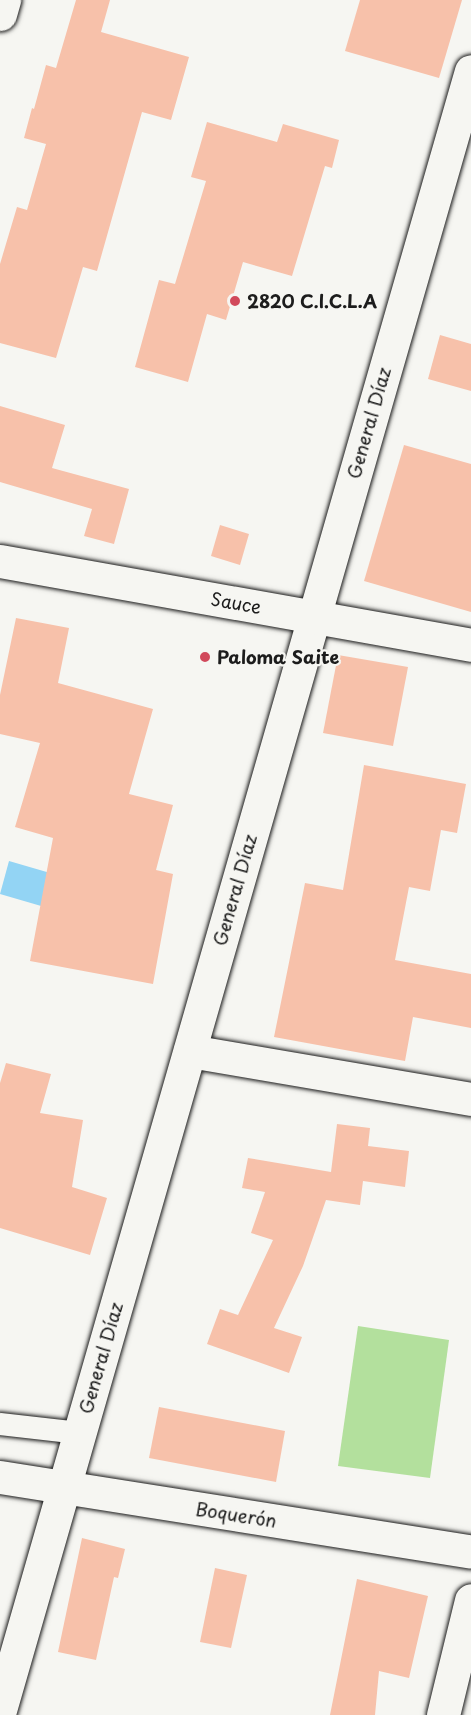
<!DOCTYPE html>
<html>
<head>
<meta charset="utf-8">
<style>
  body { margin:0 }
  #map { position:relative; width:471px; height:1715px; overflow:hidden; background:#f6f6f2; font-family:"Playpen Sans",sans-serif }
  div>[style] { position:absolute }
  .green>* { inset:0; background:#b3e09d }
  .water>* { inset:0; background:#93d4f4 }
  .building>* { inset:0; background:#f7c1aa }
  .roads { filter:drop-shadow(0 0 2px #1c1c1c) drop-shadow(0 0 2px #1c1c1c) }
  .service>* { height:22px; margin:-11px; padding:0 11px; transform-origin:11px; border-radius:11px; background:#f6f6f2 }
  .minor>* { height:33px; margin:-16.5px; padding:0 16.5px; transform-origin:16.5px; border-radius:16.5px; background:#f6f6f2 }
  .tertiary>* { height:33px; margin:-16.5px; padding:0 16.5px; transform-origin:16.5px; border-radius:16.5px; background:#f6f6f2 }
  .dots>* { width:16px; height:16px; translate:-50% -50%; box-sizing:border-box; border:3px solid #f6f6f2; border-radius:50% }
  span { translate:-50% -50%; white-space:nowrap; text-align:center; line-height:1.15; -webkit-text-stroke:4.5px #f6f6f2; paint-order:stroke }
  .poi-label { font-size:18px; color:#1c1c1c; font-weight:700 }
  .left { translate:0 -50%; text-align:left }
  .street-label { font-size:18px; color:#1c1c1c }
</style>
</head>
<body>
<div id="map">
  <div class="green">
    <div style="clip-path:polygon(358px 1326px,449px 1340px,430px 1478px,338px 1466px)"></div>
  </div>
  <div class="water">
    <div style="clip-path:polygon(9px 861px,57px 875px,48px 908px,0 894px)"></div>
  </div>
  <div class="building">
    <div style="clip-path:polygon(76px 0,110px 0,101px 32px,189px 57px,171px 120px,142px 112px,97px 271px,83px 267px,56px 358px,0 343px,0 264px,17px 207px,27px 210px,46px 144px,24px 138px,32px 108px,34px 109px,46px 65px,56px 68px)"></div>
    <div style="clip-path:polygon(360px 0,462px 0,439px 78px,345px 51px)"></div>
    <div style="clip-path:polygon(207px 122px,277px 142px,283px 124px,339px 140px,332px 168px,325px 166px,292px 276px,243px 262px,226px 320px,207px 314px,188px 382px,135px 367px,159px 280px,175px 284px,206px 181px,191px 177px)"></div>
    <div style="clip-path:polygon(440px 335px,471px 344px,471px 391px,428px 379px)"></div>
    <div style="clip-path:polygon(0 406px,65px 425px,52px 468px,129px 489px,114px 544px,84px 536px,92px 509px,0 482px)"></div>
    <div style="clip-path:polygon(404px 445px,471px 464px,471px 612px,364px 581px)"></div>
    <div style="clip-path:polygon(220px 525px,249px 534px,240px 565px,211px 556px)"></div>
    <div style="clip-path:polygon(16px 618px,69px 628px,58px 683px,153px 709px,129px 794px,173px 805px,156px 870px,173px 874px,153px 984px,30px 961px,53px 838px,15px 827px,40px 743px,0 734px,0 695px)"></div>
    <div style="clip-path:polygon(338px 655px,408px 667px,393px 746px,323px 733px)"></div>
    <div style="clip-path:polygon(364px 765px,466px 784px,457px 833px,441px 830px,430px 891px,409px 887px,395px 960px,471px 974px,471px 1028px,413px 1017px,405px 1061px,274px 1037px,305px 883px,343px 890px)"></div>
    <div style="clip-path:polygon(6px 1063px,51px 1074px,40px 1113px,83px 1120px,72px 1187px,107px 1198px,90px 1255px,0 1228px,0 1083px)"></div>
    <div style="clip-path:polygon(337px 1124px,370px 1128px,368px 1146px,409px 1151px,405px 1187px,363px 1181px,360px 1205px,326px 1200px,303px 1266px,274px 1328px,302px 1337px,289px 1373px,207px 1344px,220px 1309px,238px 1315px,273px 1240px,251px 1233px,265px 1192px,242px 1188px,248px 1158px,331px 1172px)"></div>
    <div style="clip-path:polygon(159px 1407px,285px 1431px,276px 1482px,149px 1458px)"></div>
    <div style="clip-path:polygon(82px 1538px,125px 1549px,118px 1578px,114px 1577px,96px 1660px,58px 1652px)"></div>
    <div style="clip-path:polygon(215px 1568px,247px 1575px,231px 1648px,200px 1642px)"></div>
    <div style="clip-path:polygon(357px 1579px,428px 1596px,409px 1678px,379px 1671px,375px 1715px,330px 1715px)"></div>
  </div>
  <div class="roads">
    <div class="service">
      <div style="left:0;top:1424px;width:80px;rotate:6.5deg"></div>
    </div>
    <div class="minor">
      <div style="left:0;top:14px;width:15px;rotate:-74deg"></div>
      <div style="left:190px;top:1051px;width:285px;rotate:9.7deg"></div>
      <div style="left:0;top:1477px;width:477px;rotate:9deg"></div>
      <div style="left:0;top:1710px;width:1705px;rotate:-73.97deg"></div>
      <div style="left:443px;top:1715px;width:118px;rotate:-76.3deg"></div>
    </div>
    <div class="tertiary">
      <div style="left:0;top:561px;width:478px;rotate:10.1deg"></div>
    </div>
  </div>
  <div class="dots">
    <div style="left:235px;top:301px;background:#d1495b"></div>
    <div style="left:205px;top:657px;background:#d1495b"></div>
  </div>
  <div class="poi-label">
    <span class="left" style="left:247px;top:301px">2820 C.I.C.L.A</span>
    <span class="left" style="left:217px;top:657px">Paloma Saite</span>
  </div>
  <div class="street-label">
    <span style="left:369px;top:423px;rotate:-74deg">General Díaz</span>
    <span style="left:236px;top:603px;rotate:10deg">Sauce</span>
    <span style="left:235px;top:890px;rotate:-74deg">General Díaz</span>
    <span style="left:101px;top:1358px;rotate:-74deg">General Díaz</span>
    <span style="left:236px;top:1515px;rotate:9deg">Boquerón</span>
  </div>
</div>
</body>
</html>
